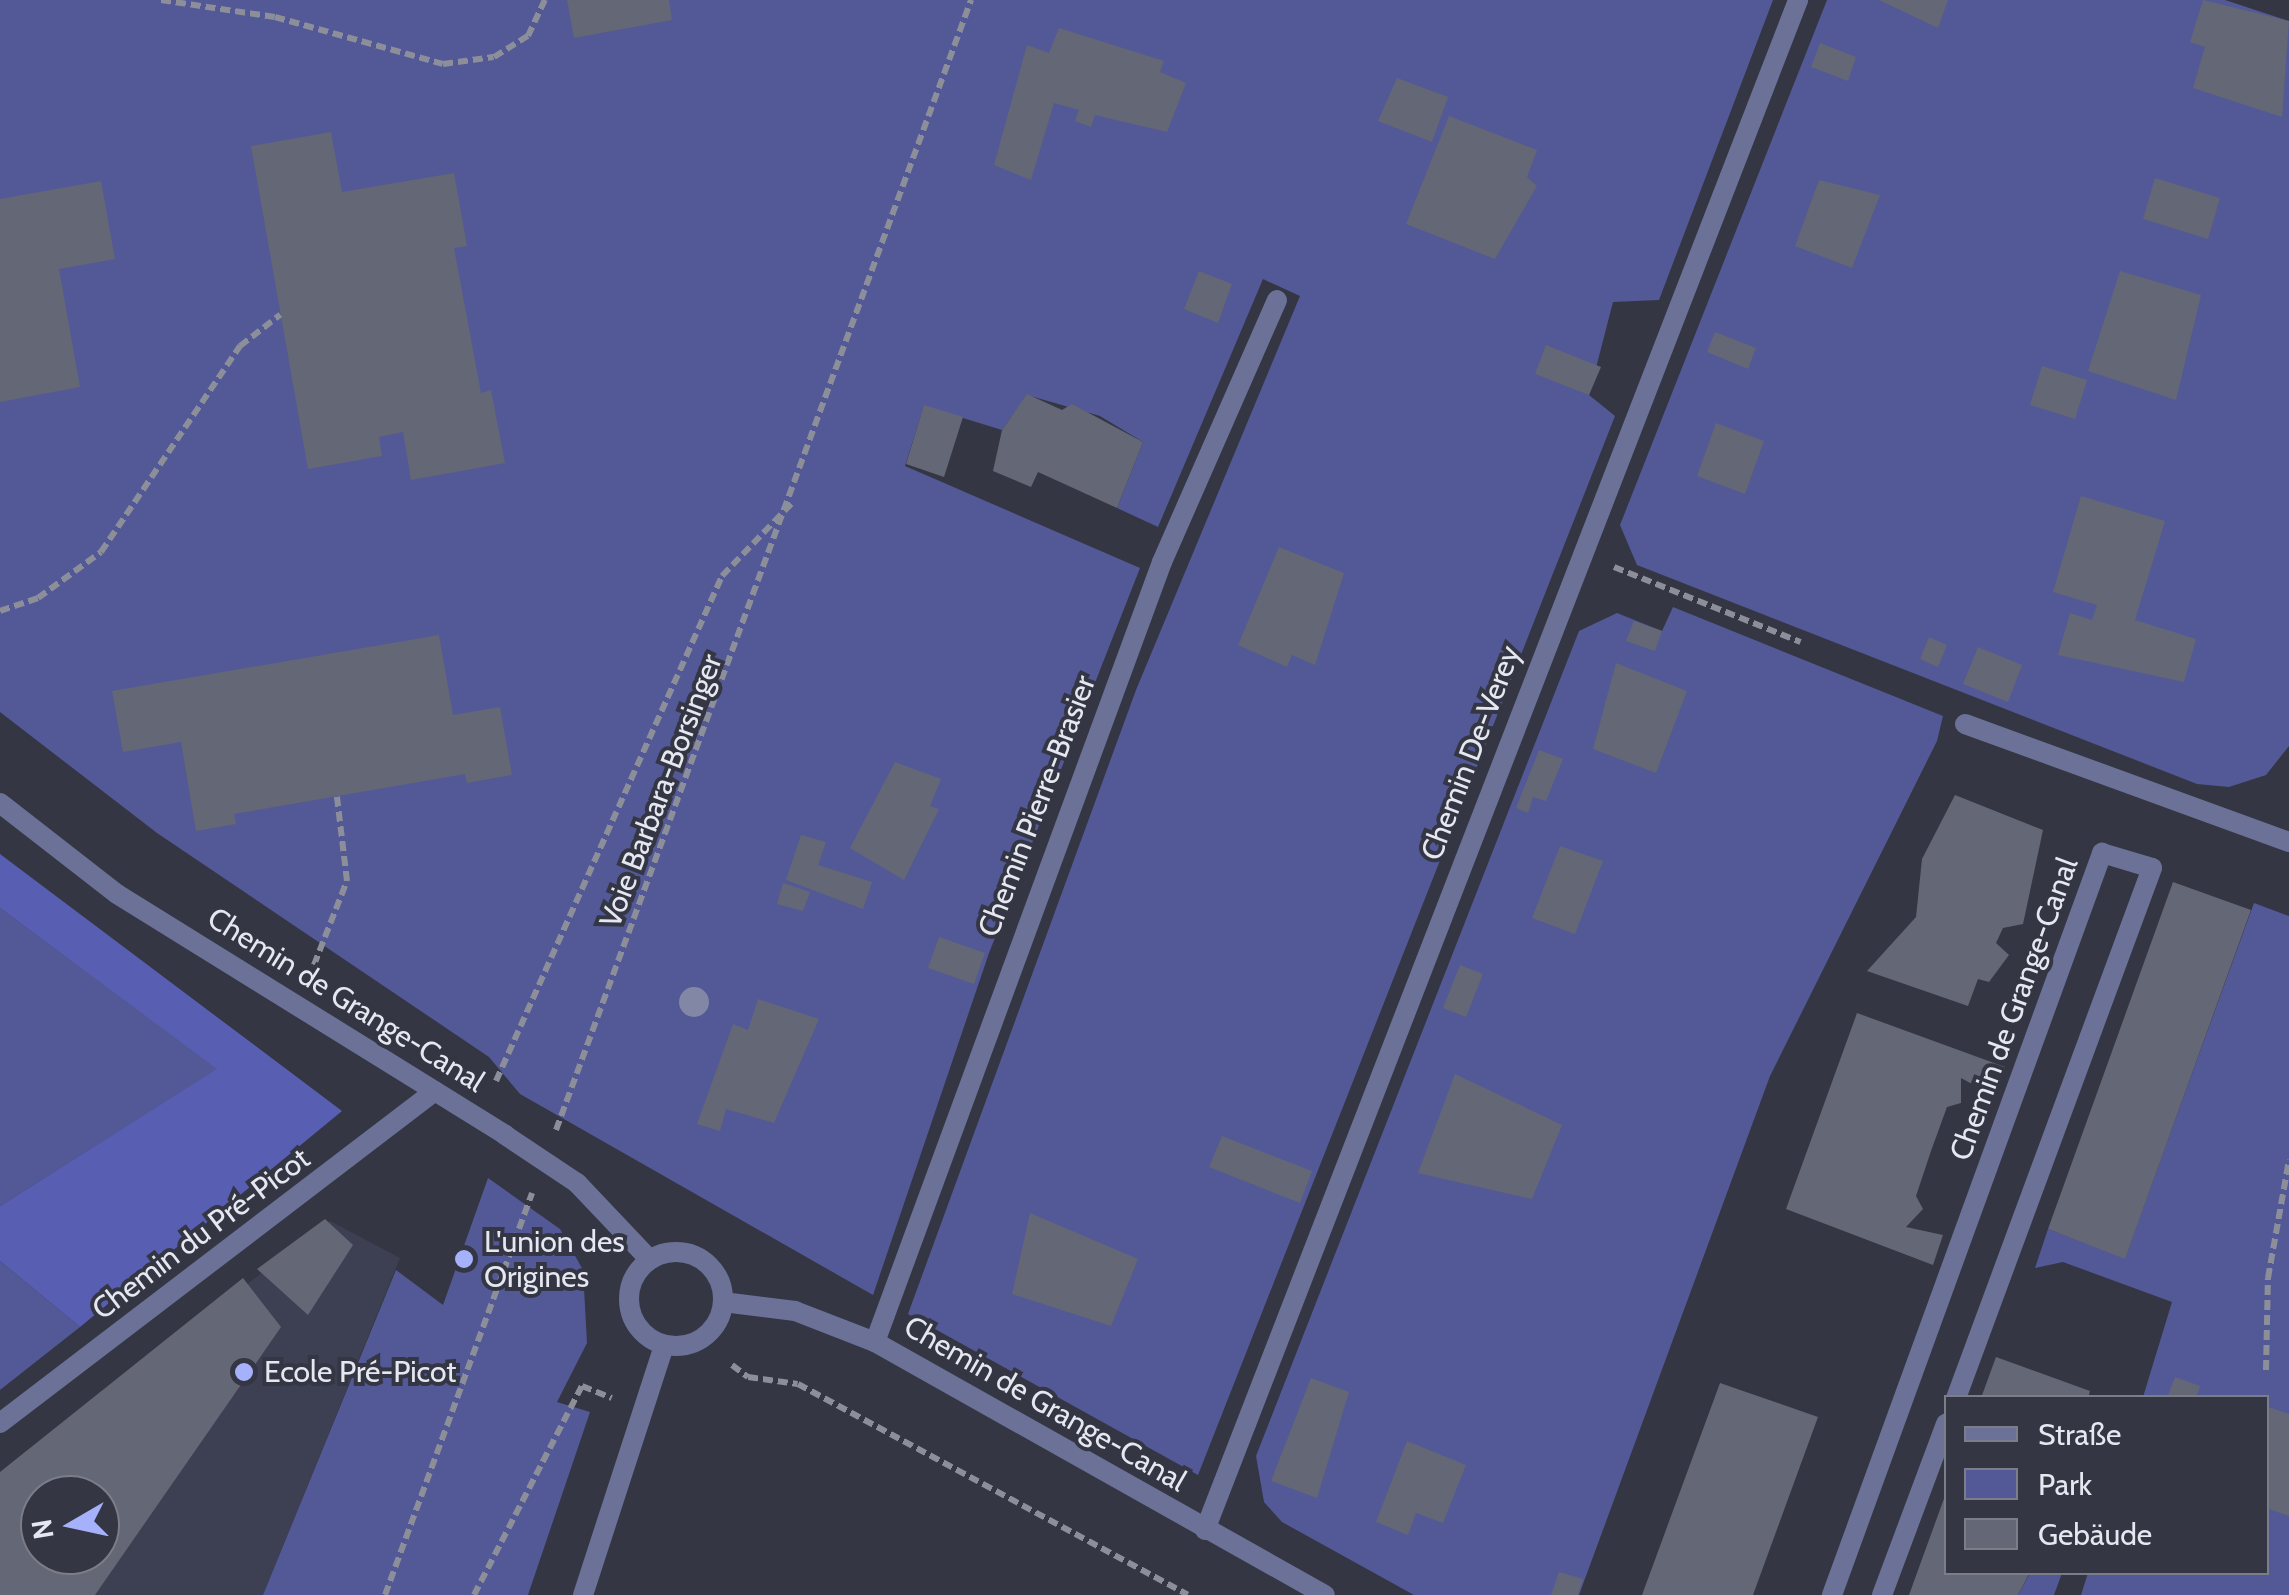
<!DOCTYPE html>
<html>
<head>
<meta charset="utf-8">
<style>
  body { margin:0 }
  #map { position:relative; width:2289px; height:1595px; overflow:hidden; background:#343643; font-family:Cabin,sans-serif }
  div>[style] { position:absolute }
  .built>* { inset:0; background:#3d4053 }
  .green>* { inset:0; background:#535996 }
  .forest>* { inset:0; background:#585fb2 }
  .building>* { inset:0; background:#646775 }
  .path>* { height:6px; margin-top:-3px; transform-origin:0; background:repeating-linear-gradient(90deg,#8c8e99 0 10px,transparent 0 15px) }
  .pedestrian>* { height:20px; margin:-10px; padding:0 10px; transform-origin:10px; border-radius:10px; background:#6b7197 }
  .minor>* { height:20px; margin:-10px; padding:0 10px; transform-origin:10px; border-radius:10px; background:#6b7197 }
  .tertiary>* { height:20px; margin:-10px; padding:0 10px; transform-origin:10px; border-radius:10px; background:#6b7197 }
  .tertiary>.ring { margin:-10px; padding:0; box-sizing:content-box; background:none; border:20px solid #6b7197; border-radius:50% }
  .tertiary-bridge>* { height:20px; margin:-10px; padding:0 10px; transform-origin:10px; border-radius:10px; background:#6b7197 }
  .trees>* { width:30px; height:30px; margin:-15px; border-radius:50%; background:#8287a6 }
  .dots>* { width:28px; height:28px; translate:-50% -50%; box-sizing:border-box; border:5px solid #343643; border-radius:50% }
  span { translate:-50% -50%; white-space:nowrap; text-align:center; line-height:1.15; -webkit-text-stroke:8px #343643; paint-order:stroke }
  .street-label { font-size:30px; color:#e6e8f1 }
  .poi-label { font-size:30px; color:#e6e8f1 }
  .left { translate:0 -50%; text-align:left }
  .legend { position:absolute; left:1944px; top:1395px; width:325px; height:180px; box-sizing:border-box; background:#343643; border:2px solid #7b7d89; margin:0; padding:12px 18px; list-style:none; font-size:30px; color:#e6e8f1 }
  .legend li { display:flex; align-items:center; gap:20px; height:50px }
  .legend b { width:50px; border:2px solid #7b7d89 }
  .north { position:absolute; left:20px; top:1475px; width:100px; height:100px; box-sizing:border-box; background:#343643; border:2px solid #7b7d89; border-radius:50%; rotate:261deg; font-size:28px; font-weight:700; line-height:40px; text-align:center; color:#e6e8f1 }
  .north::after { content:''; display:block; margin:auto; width:35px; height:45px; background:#a6b1fc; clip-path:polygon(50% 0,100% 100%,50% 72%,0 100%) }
</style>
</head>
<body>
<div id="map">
  <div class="built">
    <div style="clip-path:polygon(evenodd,330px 1221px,400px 1258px,263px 1595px,0 1595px,0 1473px,330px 1221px,40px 1495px,100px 1495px,100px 1555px,40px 1555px,40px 1495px)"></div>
  </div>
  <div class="green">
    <div style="clip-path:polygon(0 0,1773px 0,1659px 300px,1613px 302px,1589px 395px,1615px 416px,1198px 1475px,908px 1314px,1136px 690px,1300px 296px,1263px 279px,1158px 527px,1117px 508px,1143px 442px,1100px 416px,1027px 395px,1002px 430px,924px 406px,905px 466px,1140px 568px,989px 953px,873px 1295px,520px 1094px,489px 1057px,157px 833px,0 712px)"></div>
    <div style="clip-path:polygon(1827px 0,2225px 0,2289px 21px,2289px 746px,2266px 775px,2229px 787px,2197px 784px,1637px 565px,1620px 525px)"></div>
    <div style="clip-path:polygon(1673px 607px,1943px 716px,1937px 741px,1770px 1076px,1579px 1595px,1414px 1595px,1282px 1522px,1264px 1502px,1256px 1456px,1579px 631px,1617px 613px,1662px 631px)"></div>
    <div style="clip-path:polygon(2254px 903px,2289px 916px,2289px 1595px,2081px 1595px,2088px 1573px,2266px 1572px,2266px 1398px,2143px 1397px,2172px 1302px,2063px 1262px,2035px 1268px,2048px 1229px,2125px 1258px)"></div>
    <div style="clip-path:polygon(0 908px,218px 1069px,0 1206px)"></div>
    <div style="clip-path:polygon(488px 1178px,560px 1229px,583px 1270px,587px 1343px,557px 1402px,590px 1412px,528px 1595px,263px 1595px,396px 1270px,443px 1305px)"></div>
    <div style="clip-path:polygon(0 1261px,80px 1327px,0 1390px)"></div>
    <div style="clip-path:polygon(2030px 1573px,2062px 1573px,2054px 1595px,2018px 1595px)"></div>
  </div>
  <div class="forest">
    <div style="clip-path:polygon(0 854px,342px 1111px,80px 1327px,0 1261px,0 1206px,217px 1069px,0 908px)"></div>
  </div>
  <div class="building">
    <div style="clip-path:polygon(567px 0,669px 0,672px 20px,574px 38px)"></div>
    <div style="clip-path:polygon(1879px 0,1948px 0,1938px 28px)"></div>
    <div style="clip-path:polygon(2203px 0,2289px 21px,2282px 117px,2193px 88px,2205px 47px,2190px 42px)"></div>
    <div style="clip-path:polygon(1059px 28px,1164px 61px,1160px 72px,1186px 83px,1167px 132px,1095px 115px,1091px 127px,1075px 121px,1079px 110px,1054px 103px,1031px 180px,994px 165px,1027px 45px,1049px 53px)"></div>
    <div style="clip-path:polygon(1820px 43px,1856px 57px,1848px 81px,1811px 67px)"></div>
    <div style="clip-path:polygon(1397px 78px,1448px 97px,1432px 142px,1378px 121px)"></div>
    <div style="clip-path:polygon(1449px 116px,1537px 150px,1527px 177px,1537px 186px,1495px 259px,1406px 224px)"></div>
    <div style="clip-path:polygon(331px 132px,342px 192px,454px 173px,467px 246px,454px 248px,481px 393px,491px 390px,505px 463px,411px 480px,403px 432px,379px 437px,382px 456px,308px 469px,251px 146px)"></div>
    <div style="clip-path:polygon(2155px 178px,2220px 198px,2208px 239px,2143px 219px)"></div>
    <div style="clip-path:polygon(1819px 180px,1880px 195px,1852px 268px,1795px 246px)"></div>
    <div style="clip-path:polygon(101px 181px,115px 259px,59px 269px,80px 387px,0 402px,0 199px)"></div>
    <div style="clip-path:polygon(1199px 271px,1232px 284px,1218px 323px,1184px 309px)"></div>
    <div style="clip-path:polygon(2120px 271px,2201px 295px,2176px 400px,2088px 371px)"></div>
    <div style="clip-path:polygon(1715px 332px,1756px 348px,1748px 369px,1707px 352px)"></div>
    <div style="clip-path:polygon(1546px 345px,1601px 367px,1589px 395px,1535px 374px)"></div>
    <div style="clip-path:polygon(2042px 366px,2087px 380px,2075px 419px,2030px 405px)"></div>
    <div style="clip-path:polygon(1027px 394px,1062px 410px,1072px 404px,1143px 442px,1117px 508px,1038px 472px,1031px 487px,993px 471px,1002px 430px)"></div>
    <div style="clip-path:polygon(924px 405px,963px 417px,944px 477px,906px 464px)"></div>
    <div style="clip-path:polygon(1716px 423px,1764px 441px,1745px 494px,1697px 476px)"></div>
    <div style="clip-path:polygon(2081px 496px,2165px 521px,2135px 620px,2196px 639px,2184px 682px,2058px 655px,2070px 613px,2092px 620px,2097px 605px,2053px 592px)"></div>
    <div style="clip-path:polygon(1279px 547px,1344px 573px,1315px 665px,1292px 655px,1287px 667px,1238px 645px)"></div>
    <div style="clip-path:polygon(1634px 621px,1662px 631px,1655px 651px,1626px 641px)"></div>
    <div style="clip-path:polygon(439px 635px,453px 715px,500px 707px,512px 775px,467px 783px,465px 774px,234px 814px,236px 824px,196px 831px,181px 742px,123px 752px,112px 691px)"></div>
    <div style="clip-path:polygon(1929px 637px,1947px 645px,1938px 667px,1920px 659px)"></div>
    <div style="clip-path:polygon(1978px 647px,2022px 665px,2008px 702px,1963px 684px)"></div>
    <div style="clip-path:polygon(1616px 663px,1687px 691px,1656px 773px,1593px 749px)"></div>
    <div style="clip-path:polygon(1539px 750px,1563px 759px,1546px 801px,1533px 797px,1528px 813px,1516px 808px)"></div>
    <div style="clip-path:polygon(895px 762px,941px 779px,930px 806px,939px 809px,904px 880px,850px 848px)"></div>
    <div style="clip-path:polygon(1955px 795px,2043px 830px,2023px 924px,2003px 928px,1996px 943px,2009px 955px,1989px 982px,1978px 979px,1968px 1006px,1867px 971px,1916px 917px,1922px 859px)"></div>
    <div style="clip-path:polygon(801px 835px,826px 842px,818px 865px,872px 882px,863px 909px,786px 880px)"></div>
    <div style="clip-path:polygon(1560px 846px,1603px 861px,1575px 934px,1532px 918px)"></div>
    <div style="clip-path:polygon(2173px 882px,2251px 910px,2125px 1259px,2048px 1229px)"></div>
    <div style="clip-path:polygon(783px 883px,810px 892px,803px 911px,777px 904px)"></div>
    <div style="clip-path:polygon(939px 937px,985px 953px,974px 984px,928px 968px)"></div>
    <div style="clip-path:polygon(1460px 965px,1483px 974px,1466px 1017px,1443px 1008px)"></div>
    <div style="clip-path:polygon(758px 999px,819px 1019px,774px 1123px,726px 1109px,720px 1131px,697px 1124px,733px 1024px,748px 1030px)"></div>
    <div style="clip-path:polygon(1857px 1013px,2005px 1067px,1994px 1096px,1961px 1078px,1961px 1103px,1947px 1107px,1931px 1151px,1916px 1196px,1923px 1209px,1906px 1227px,1943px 1235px,1933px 1265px,1786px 1209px)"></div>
    <div style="clip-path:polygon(1455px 1074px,1562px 1125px,1532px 1199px,1418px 1173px)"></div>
    <div style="clip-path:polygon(1222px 1136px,1312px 1171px,1300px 1203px,1209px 1167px)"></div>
    <div style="clip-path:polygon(1030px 1213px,1138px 1259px,1111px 1326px,1012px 1294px)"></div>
    <div style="clip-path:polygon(325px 1219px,353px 1245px,308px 1315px,257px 1269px)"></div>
    <div style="clip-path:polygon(evenodd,243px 1278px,281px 1327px,95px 1595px,0 1595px,0 1472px,243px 1278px,40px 1495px,100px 1495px,100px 1555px,40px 1555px,40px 1495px)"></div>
    <div style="clip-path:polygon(1996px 1357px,2090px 1391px,2088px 1398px,1981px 1398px)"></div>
    <div style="clip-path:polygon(2175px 1377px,2200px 1386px,2196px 1398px,2167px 1398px)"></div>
    <div style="clip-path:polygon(1311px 1378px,1349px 1392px,1317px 1498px,1271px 1481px)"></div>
    <div style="clip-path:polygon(1720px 1383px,1818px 1417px,1753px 1595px,1642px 1595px)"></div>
    <div style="clip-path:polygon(2266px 1406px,2289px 1414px,2289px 1516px,2266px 1508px)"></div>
    <div style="clip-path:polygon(1407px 1441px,1466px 1465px,1443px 1523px,1416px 1513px,1408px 1535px,1376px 1522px)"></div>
    <div style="clip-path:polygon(1946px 1493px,1946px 1572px,2030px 1572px,2018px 1595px,1909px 1595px)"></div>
    <div style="clip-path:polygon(1559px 1572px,1583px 1579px,1578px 1595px,1551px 1595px)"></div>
  </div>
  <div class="path">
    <div style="left:161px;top:0;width:115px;rotate:8.5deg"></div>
    <div style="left:275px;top:17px;width:174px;rotate:15.6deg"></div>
    <div style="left:443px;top:64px;width:51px;rotate:-7.8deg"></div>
    <div style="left:494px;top:57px;width:40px;rotate:-32deg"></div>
    <div style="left:528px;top:36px;width:40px;rotate:-65deg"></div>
    <div style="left:1614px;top:567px;width:201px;rotate:21.9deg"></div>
    <div style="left:0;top:611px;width:40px;rotate:-18.9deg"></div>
    <div style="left:38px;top:598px;width:78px;rotate:-36.1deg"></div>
    <div style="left:101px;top:552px;width:249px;rotate:-56deg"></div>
    <div style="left:240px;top:346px;width:51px;rotate:-37.8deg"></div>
    <div style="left:314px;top:965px;width:90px;rotate:-68.6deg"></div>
    <div style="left:347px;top:881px;width:85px;rotate:-96.8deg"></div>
    <div style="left:496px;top:1081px;width:553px;rotate:-65.89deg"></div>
    <div style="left:722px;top:576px;width:100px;rotate:-46.2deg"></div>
    <div style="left:556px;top:1130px;width:1204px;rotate:-69.83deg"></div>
    <div style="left:732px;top:1365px;width:20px;rotate:37deg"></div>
    <div style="left:748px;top:1377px;width:50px;rotate:8deg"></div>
    <div style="left:798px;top:1384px;width:443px;rotate:28.4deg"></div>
    <div style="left:2266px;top:1370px;width:92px;rotate:-88.8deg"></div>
    <div style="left:2268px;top:1278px;width:120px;rotate:-79.9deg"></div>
    <div style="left:385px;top:1595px;width:428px;rotate:-69.9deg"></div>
    <div style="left:474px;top:1595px;width:235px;rotate:-62.7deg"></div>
    <div style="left:582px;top:1386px;width:32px;rotate:22deg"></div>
  </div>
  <div class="pedestrian">
    <div style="left:0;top:1423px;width:547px;rotate:-37.35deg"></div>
  </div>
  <div class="minor">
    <div style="left:1965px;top:724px;width:345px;rotate:20deg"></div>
    <div style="left:875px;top:1342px;width:831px;rotate:-69.8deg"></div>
    <div style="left:1162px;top:562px;width:286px;rotate:-66.3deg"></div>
    <div style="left:1205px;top:1530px;width:1641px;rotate:-68.81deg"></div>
    <div style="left:1832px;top:1595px;width:790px;rotate:-70deg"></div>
    <div style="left:2102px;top:853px;width:52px;rotate:16.7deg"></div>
    <div style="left:2152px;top:868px;width:565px;rotate:110.29deg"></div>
    <div style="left:1882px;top:1595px;width:183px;rotate:-69.5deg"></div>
  </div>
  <div class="tertiary">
    <div style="left:0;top:803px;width:148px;rotate:37.9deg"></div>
    <div style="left:117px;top:894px;width:457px;rotate:31.8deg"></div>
    <div style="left:577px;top:1183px;width:106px;rotate:46.5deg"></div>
    <div class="ring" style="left:629px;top:1252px;width:74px;height:74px"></div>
    <div style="left:723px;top:1302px;width:73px;rotate:7.1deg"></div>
    <div style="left:795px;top:1311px;width:86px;rotate:21.2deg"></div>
    <div style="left:875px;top:1342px;width:516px;rotate:29.35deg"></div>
    <div style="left:583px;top:1595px;width:263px;rotate:-72deg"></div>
  </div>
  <div class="tertiary-bridge">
    <div style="left:505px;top:1135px;width:87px;rotate:33.7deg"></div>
  </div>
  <div class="trees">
    <div style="left:694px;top:1002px"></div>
  </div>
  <div class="dots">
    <div style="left:464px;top:1259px;background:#a6b1fc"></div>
    <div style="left:244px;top:1372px;background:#a6b1fc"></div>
  </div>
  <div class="street-label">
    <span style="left:1471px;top:753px;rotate:-69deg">Chemin De-Verey</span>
    <span style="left:661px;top:791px;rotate:-69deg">Voie Barbara-Borsinger</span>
    <span style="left:1037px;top:806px;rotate:-69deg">Chemin Pierre-Brasier</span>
    <span style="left:346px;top:1000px;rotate:32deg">Chemin de Grange-Canal</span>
    <span style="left:2014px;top:1009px;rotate:-70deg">Chemin de Grange-Canal</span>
    <span style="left:201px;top:1234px;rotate:-37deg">Chemin du Pré-Picot</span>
    <span style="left:1045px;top:1404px;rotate:30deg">Chemin de Grange-Canal</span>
  </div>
  <div class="poi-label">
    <span class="left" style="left:484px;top:1259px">L'union des<br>Origines</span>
    <span class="left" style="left:264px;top:1372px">Ecole Pré-Picot</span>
  </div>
  <ul class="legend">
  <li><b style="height:12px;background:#6b7197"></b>Straße</li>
  <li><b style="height:28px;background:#535996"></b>Park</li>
  <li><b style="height:28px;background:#646775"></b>Gebäude</li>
  </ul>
  <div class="north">N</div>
</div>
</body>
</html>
